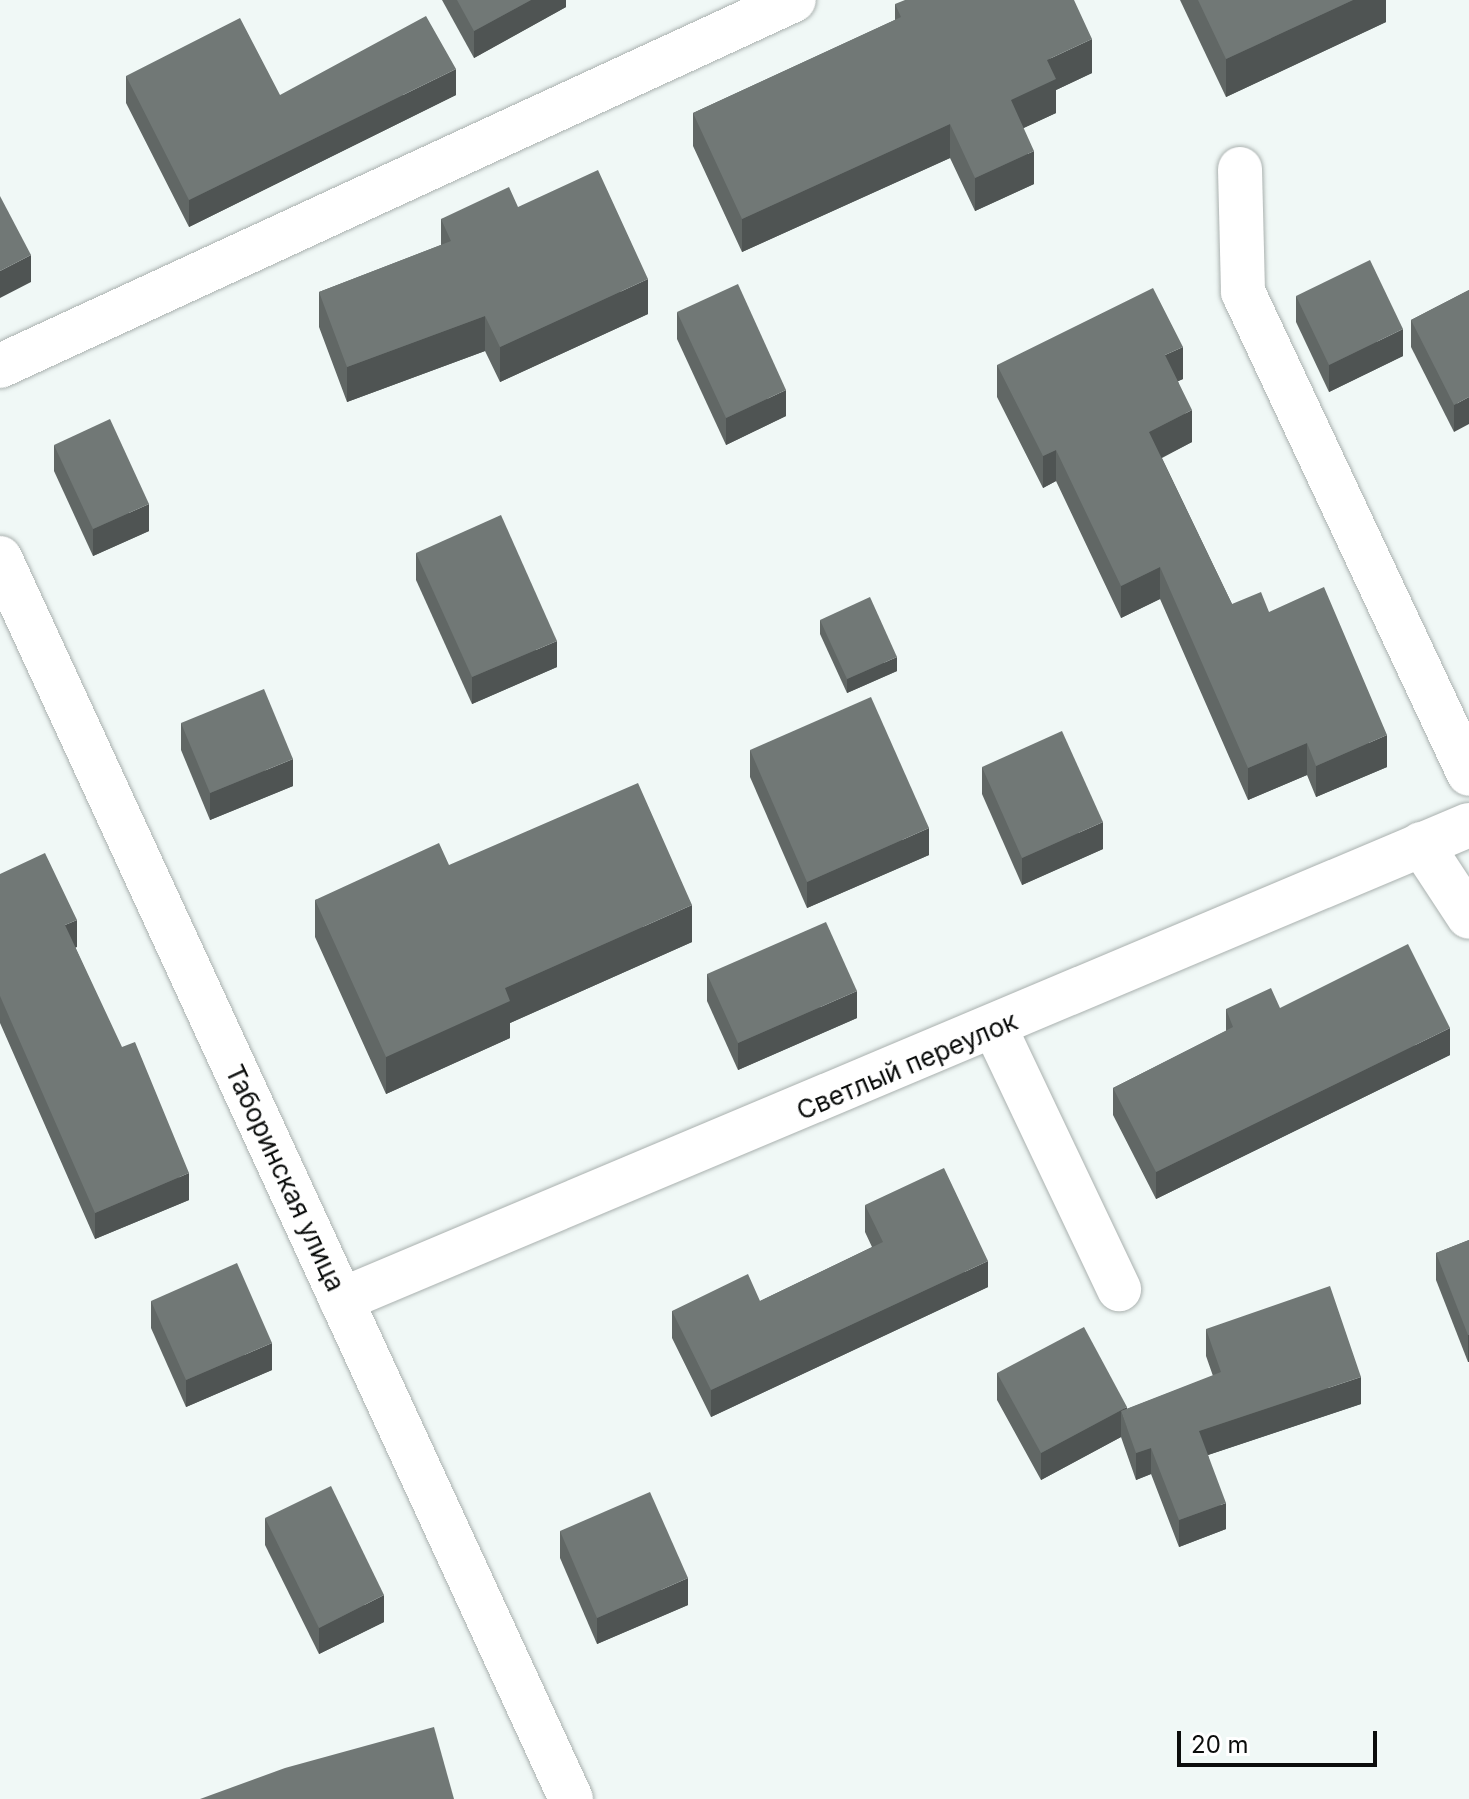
<!DOCTYPE html>
<html>
<head>
<meta charset="utf-8">
<style>
  body { margin:0 }
  #map { position:relative; width:1469px; height:1799px; overflow:hidden; background:#f0f8f6; font-family:Inter,sans-serif }
  div>[style] { position:absolute }
  .roads { filter:drop-shadow(0 0 2px #aab1af) drop-shadow(0 0 2px #aab1af) }
  .minor>* { height:44px; margin:-22px; padding:0 22px; transform-origin:22px; border-radius:22px; background:#fff }
  .wall>* { inset:0; background:#616765 }
  .shaded-wall>* { inset:0; background:#4f5453 }
  .building>* { inset:0; background:#717876 }
  span { translate:-50% -50%; white-space:nowrap; text-align:center; line-height:1.15; -webkit-text-stroke:6px #fff; paint-order:stroke }
  .street-label { font-size:26px; color:#0b0d0c }
  .scale { position:absolute; left:1177px; top:1731px; width:200px; height:36px; box-sizing:border-box; border:4px solid #0b0d0c; border-top:0; padding-left:10px; font-size:24px; line-height:28px; white-space:nowrap; color:#0b0d0c; -webkit-text-stroke:6px #fff; paint-order:stroke }
</style>
</head>
<body>
<div id="map">
  <div class="roads">
    <div class="minor">
      <div style="left:1240px;top:169px;width:123px;rotate:88.6deg"></div>
      <div style="left:1243px;top:292px;width:532px;rotate:64.88deg"></div>
      <div style="left:0;top:366px;width:874px;rotate:-24.75deg"></div>
      <div style="left:0;top:558px;width:1366px;rotate:65.29deg"></div>
      <div style="left:1421px;top:844px;width:87px;rotate:56.7deg"></div>
      <div style="left:996px;top:1030px;width:287px;rotate:64.6deg"></div>
      <div style="left:341px;top:1300px;width:1224px;rotate:-22.84deg"></div>
    </div>
  </div>
  <div class="wall">
    <div style="clip-path:polygon(442px 0,566px 0,566px 7px,474px 58px)"></div>
    <div style="clip-path:polygon(1180px 0,1386px 0,1386px 22px,1226px 97px)"></div>
    <div style="clip-path:polygon(895px 4px,1092px 73px,1056px 90px,1056px 113px,1023px 128px,1034px 184px,975px 211px,950px 158px,742px 252px,693px 146px,693px 113px,895px 20px)"></div>
    <div style="clip-path:polygon(126px 76px,280px 95px,456px 95px,189px 227px,126px 103px)"></div>
    <div style="clip-path:polygon(518px 207px,648px 314px,500px 382px,485px 351px,347px 402px,319px 327px,319px 292px,441px 245px,441px 219px)"></div>
    <div style="clip-path:polygon(1469px 290px,1454px 432px,1411px 347px,1411px 320px)"></div>
    <div style="clip-path:polygon(1296px 296px,1403px 356px,1329px 392px,1296px 322px)"></div>
    <div style="clip-path:polygon(677px 312px,786px 416px,726px 445px,677px 339px)"></div>
    <div style="clip-path:polygon(997px 365px,1183px 379px,1178px 381px,1192px 442px,1162px 458px,1232px 604px,1269px 612px,1387px 767px,1316px 797px,1307px 775px,1248px 800px,1160px 599px,1121px 618px,1056px 481px,1043px 488px,997px 397px)"></div>
    <div style="clip-path:polygon(54px 445px,149px 531px,93px 556px,54px 471px)"></div>
    <div style="clip-path:polygon(416px 553px,557px 667px,472px 704px,416px 580px)"></div>
    <div style="clip-path:polygon(820px 620px,897px 671px,847px 693px,820px 634px)"></div>
    <div style="clip-path:polygon(181px 723px,293px 786px,210px 820px,181px 750px)"></div>
    <div style="clip-path:polygon(750px 750px,929px 855px,807px 908px,750px 777px)"></div>
    <div style="clip-path:polygon(982px 767px,1103px 849px,1022px 885px,982px 794px)"></div>
    <div style="clip-path:polygon(449px 865px,692px 942px,510px 1023px,510px 1038px,386px 1094px,315px 937px,315px 900px)"></div>
    <div style="clip-path:polygon(0 874px,77px 947px,75px 947px,189px 1200px,95px 1239px,0 1023px)"></div>
    <div style="clip-path:polygon(707px 974px,857px 1018px,738px 1070px,707px 1001px)"></div>
    <div style="clip-path:polygon(1280px 1008px,1450px 1055px,1156px 1199px,1113px 1115px,1113px 1088px,1226px 1031px,1226px 1009px)"></div>
    <div style="clip-path:polygon(865px 1205px,988px 1287px,711px 1417px,672px 1338px,672px 1311px,760px 1301px,872px 1247px,865px 1232px)"></div>
    <div style="clip-path:polygon(1469px 1240px,1468px 1362px,1436px 1280px,1436px 1253px)"></div>
    <div style="clip-path:polygon(151px 1301px,272px 1370px,186px 1407px,151px 1328px)"></div>
    <div style="clip-path:polygon(1206px 1329px,1361px 1404px,1208px 1455px,1226px 1529px,1179px 1547px,1151px 1474px,1136px 1480px,1121px 1437px,1041px 1480px,997px 1400px,997px 1373px,1127px 1409px,1213px 1376px,1206px 1356px)"></div>
    <div style="clip-path:polygon(265px 1518px,384px 1622px,319px 1654px,265px 1545px)"></div>
    <div style="clip-path:polygon(560px 1531px,688px 1605px,597px 1644px,560px 1558px)"></div>
  </div>
  <div class="shaded-wall">
    <div style="clip-path:polygon(531px 0,566px 0,566px 7px,474px 58px,474px 31px)"></div>
    <div style="clip-path:polygon(1353px 0,1386px 0,1386px 22px,1226px 97px,1226px 59px)"></div>
    <div style="clip-path:polygon(1092px 39px,1092px 73px,1056px 90px,1056px 113px,1011px 134px,1011px 100px,1047px 60px)"></div>
    <div style="clip-path:polygon(456px 69px,456px 95px,189px 227px,189px 200px)"></div>
    <div style="clip-path:polygon(950px 124px,950px 158px,742px 252px,742px 219px)"></div>
    <div style="clip-path:polygon(1034px 151px,1034px 184px,975px 211px,975px 178px)"></div>
    <div style="clip-path:polygon(31px 255px,31px 282px,0 298px,0 271px)"></div>
    <div style="clip-path:polygon(648px 279px,648px 314px,500px 382px,500px 347px)"></div>
    <div style="clip-path:polygon(485px 316px,485px 351px,347px 402px,347px 367px)"></div>
    <div style="clip-path:polygon(1403px 329px,1403px 356px,1329px 392px,1329px 365px)"></div>
    <div style="clip-path:polygon(1183px 347px,1183px 379px,1165px 387px,1165px 355px)"></div>
    <div style="clip-path:polygon(786px 390px,786px 416px,726px 445px,726px 418px)"></div>
    <div style="clip-path:polygon(1469px 397px,1469px 424px,1454px 432px,1454px 405px)"></div>
    <div style="clip-path:polygon(1192px 410px,1192px 442px,1149px 464px,1149px 432px)"></div>
    <div style="clip-path:polygon(1056px 450px,1056px 481px,1043px 488px,1043px 456px)"></div>
    <div style="clip-path:polygon(149px 504px,149px 531px,93px 556px,93px 529px)"></div>
    <div style="clip-path:polygon(1160px 567px,1160px 599px,1121px 618px,1121px 586px)"></div>
    <div style="clip-path:polygon(557px 641px,557px 667px,472px 704px,472px 677px)"></div>
    <div style="clip-path:polygon(897px 657px,897px 671px,847px 693px,847px 679px)"></div>
    <div style="clip-path:polygon(1387px 735px,1387px 767px,1316px 797px,1316px 766px)"></div>
    <div style="clip-path:polygon(1307px 743px,1307px 775px,1248px 800px,1248px 768px)"></div>
    <div style="clip-path:polygon(293px 759px,293px 786px,210px 820px,210px 793px)"></div>
    <div style="clip-path:polygon(1103px 822px,1103px 849px,1022px 885px,1022px 858px)"></div>
    <div style="clip-path:polygon(929px 828px,929px 855px,807px 908px,807px 882px)"></div>
    <div style="clip-path:polygon(692px 905px,692px 942px,510px 1023px,510px 1038px,386px 1094px,386px 1057px,505px 988px)"></div>
    <div style="clip-path:polygon(77px 920px,77px 947px,65px 952px,65px 925px)"></div>
    <div style="clip-path:polygon(857px 991px,857px 1018px,738px 1070px,738px 1043px)"></div>
    <div style="clip-path:polygon(1450px 1028px,1450px 1055px,1156px 1199px,1156px 1172px)"></div>
    <div style="clip-path:polygon(189px 1173px,189px 1200px,95px 1239px,95px 1213px)"></div>
    <div style="clip-path:polygon(988px 1261px,988px 1287px,711px 1417px,711px 1390px)"></div>
    <div style="clip-path:polygon(1468px 1335px,1469px 1335px,1469px 1362px,1468px 1362px)"></div>
    <div style="clip-path:polygon(272px 1343px,272px 1370px,186px 1407px,186px 1380px)"></div>
    <div style="clip-path:polygon(1361px 1377px,1361px 1404px,1199px 1458px,1199px 1431px)"></div>
    <div style="clip-path:polygon(1127px 1407px,1127px 1427px,1121px 1411px,1121px 1437px,1041px 1480px,1041px 1453px)"></div>
    <div style="clip-path:polygon(1151px 1448px,1151px 1474px,1136px 1480px,1136px 1453px)"></div>
    <div style="clip-path:polygon(1226px 1503px,1226px 1529px,1179px 1547px,1179px 1520px)"></div>
    <div style="clip-path:polygon(688px 1578px,688px 1605px,597px 1644px,597px 1618px)"></div>
    <div style="clip-path:polygon(384px 1595px,384px 1622px,319px 1654px,319px 1628px)"></div>
  </div>
  <div class="building">
    <div style="clip-path:polygon(457px 0,531px 0,474px 31px)"></div>
    <div style="clip-path:polygon(905px 0,1074px 0,1092px 39px,1047px 60px,1056px 79px,1011px 100px,1034px 151px,975px 178px,950px 124px,742px 219px,693px 113px,901px 17px,895px 4px)"></div>
    <div style="clip-path:polygon(1198px 0,1353px 0,1226px 59px)"></div>
    <div style="clip-path:polygon(426px 16px,456px 69px,189px 200px,126px 76px,240px 18px,280px 95px)"></div>
    <div style="clip-path:polygon(598px 170px,648px 279px,500px 347px,485px 316px,347px 367px,319px 292px,451px 241px,441px 219px,509px 187px,518px 207px)"></div>
    <div style="clip-path:polygon(0 196px,31px 255px,0 271px)"></div>
    <div style="clip-path:polygon(1370px 260px,1403px 329px,1329px 365px,1296px 296px)"></div>
    <div style="clip-path:polygon(738px 284px,786px 390px,726px 418px,677px 312px)"></div>
    <div style="clip-path:polygon(1153px 288px,1183px 347px,1165px 355px,1192px 410px,1149px 432px,1232px 604px,1261px 592px,1269px 612px,1324px 587px,1387px 735px,1316px 766px,1307px 743px,1248px 768px,1160px 567px,1121px 586px,1056px 450px,1043px 456px,997px 365px)"></div>
    <div style="clip-path:polygon(1469px 290px,1469px 397px,1454px 405px,1411px 320px)"></div>
    <div style="clip-path:polygon(110px 419px,149px 504px,93px 529px,54px 445px)"></div>
    <div style="clip-path:polygon(501px 515px,557px 641px,472px 677px,416px 553px)"></div>
    <div style="clip-path:polygon(870px 597px,897px 657px,847px 679px,820px 620px)"></div>
    <div style="clip-path:polygon(264px 689px,293px 759px,210px 793px,181px 723px)"></div>
    <div style="clip-path:polygon(871px 697px,929px 828px,807px 882px,750px 750px)"></div>
    <div style="clip-path:polygon(1062px 731px,1103px 822px,1022px 858px,982px 767px)"></div>
    <div style="clip-path:polygon(638px 783px,692px 905px,505px 988px,510px 1001px,386px 1057px,315px 900px,439px 843px,449px 865px)"></div>
    <div style="clip-path:polygon(45px 853px,77px 920px,65px 925px,122px 1047px,135px 1042px,189px 1173px,95px 1213px,0 996px,0 874px)"></div>
    <div style="clip-path:polygon(826px 922px,857px 991px,738px 1043px,707px 974px)"></div>
    <div style="clip-path:polygon(1408px 944px,1450px 1028px,1156px 1172px,1113px 1088px,1233px 1027px,1226px 1009px,1271px 988px,1280px 1008px)"></div>
    <div style="clip-path:polygon(944px 1168px,988px 1261px,711px 1390px,672px 1311px,748px 1274px,760px 1301px,883px 1242px,865px 1205px)"></div>
    <div style="clip-path:polygon(1469px 1240px,1469px 1335px,1468px 1335px,1436px 1253px)"></div>
    <div style="clip-path:polygon(237px 1263px,272px 1343px,186px 1380px,151px 1301px)"></div>
    <div style="clip-path:polygon(1330px 1286px,1361px 1377px,1199px 1431px,1226px 1503px,1179px 1520px,1151px 1448px,1136px 1453px,1121px 1411px,1221px 1372px,1206px 1329px)"></div>
    <div style="clip-path:polygon(1084px 1327px,1127px 1407px,1041px 1453px,997px 1373px)"></div>
    <div style="clip-path:polygon(331px 1486px,384px 1595px,319px 1628px,265px 1518px)"></div>
    <div style="clip-path:polygon(650px 1492px,688px 1578px,597px 1618px,560px 1531px)"></div>
    <div style="clip-path:polygon(434px 1727px,454px 1799px,200px 1799px,285px 1768px)"></div>
  </div>
  <div class="street-label">
    <span style="left:907px;top:1066px;rotate:-23deg">Светлый переулок</span>
    <span style="left:285px;top:1178px;rotate:65deg">Таборинская улица</span>
  </div>
  <div class="scale">20 m</div>
</div>
</body>
</html>
